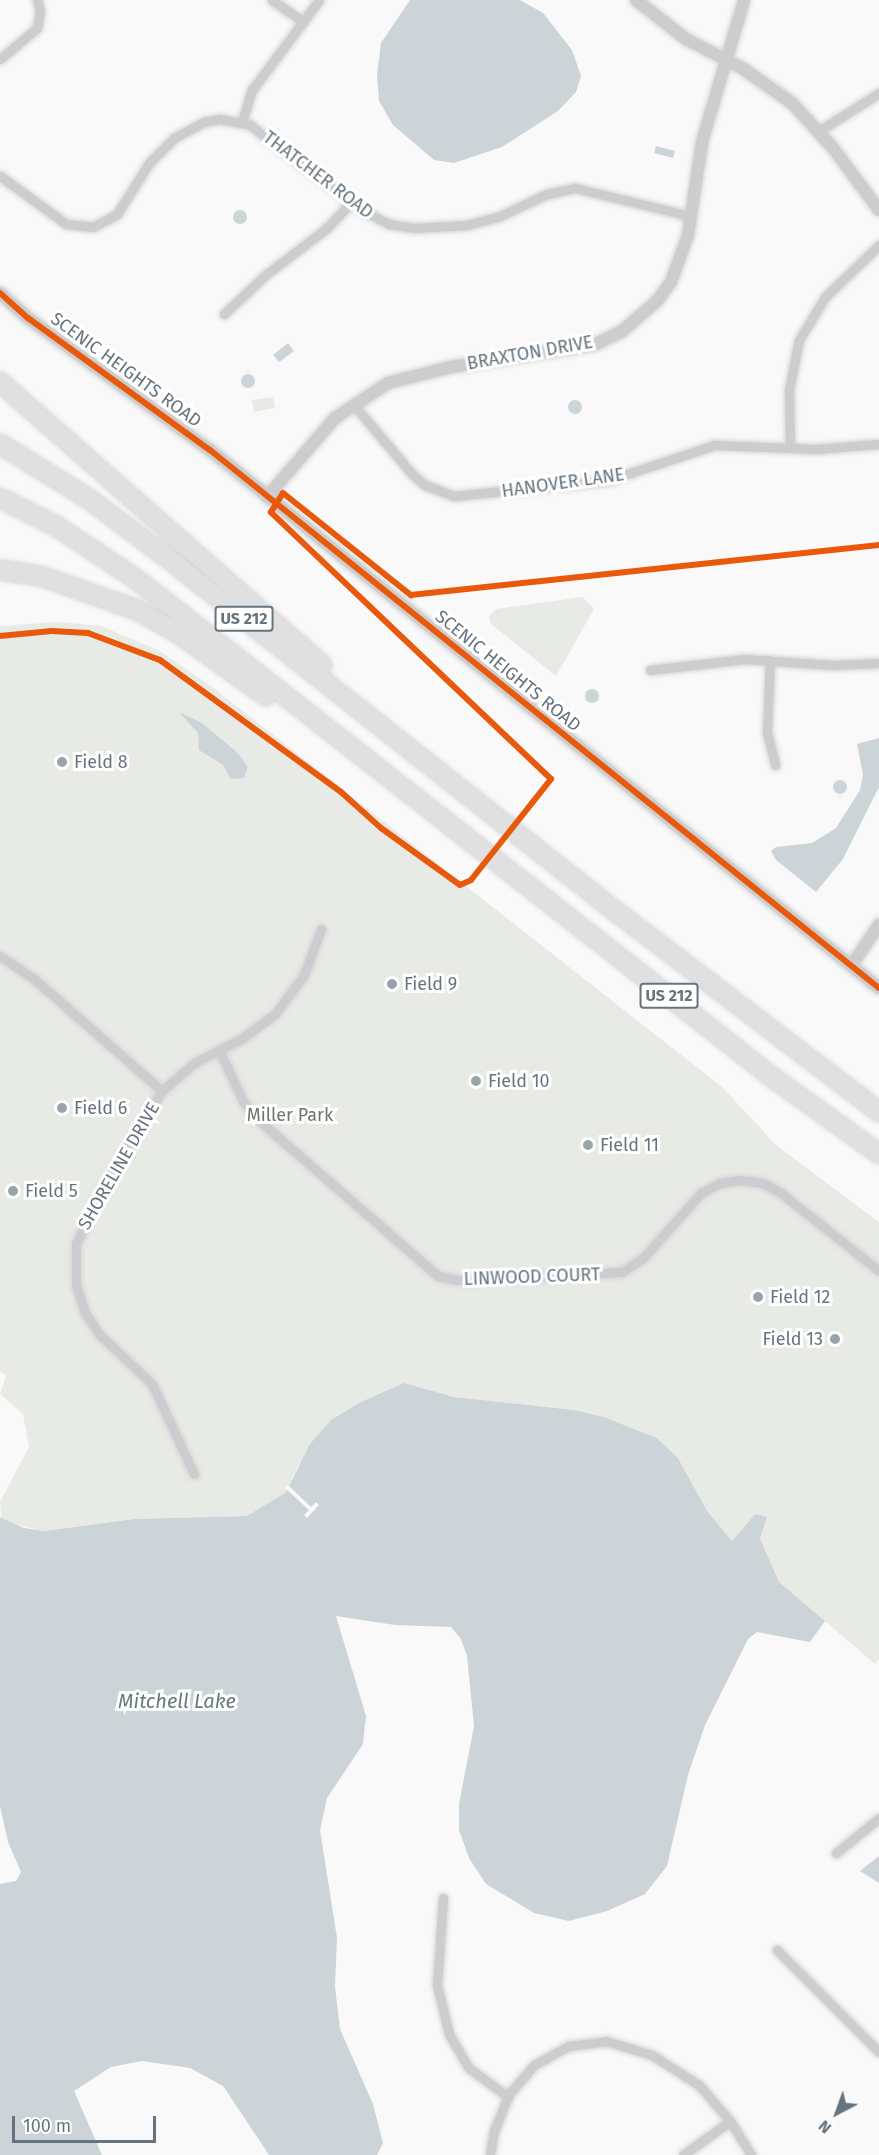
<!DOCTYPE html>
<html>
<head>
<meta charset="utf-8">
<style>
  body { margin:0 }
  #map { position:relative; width:879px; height:2155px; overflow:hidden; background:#f9f9f9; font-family:"Fira Sans",sans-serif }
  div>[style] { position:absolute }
  .green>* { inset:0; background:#e8eae6 }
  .water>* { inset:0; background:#cdd4d7 }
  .round { border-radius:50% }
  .pier>* { inset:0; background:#f9f9f9 }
  .roads { filter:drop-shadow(0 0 2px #d5d6d6) drop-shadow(0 0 2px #d5d6d6) }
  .minor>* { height:9px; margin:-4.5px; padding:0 4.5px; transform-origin:4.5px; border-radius:4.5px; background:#cccdce }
  .tertiary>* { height:12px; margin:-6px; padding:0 6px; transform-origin:6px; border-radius:6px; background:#cccdce }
  .motorway>* { height:18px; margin:-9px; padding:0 9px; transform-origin:9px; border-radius:9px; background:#e0e0e1 }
  .cycleway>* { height:6px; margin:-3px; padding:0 3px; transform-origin:3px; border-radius:3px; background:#e8590c }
  .dots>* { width:16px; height:16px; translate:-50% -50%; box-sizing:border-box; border:3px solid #fff; border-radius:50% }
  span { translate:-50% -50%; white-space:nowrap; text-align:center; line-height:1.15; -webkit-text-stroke:6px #fff; paint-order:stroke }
  .shield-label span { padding:2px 4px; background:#fff; border:2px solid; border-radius:4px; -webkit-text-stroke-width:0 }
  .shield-label { font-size:16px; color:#667480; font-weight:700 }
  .street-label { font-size:18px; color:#667480 }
  .poi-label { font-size:18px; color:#667480 }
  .left { translate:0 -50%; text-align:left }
  .right { translate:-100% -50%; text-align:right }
  .park-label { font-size:18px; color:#687966 }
  .water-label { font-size:20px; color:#677981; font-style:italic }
  .north { position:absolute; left:807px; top:2083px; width:60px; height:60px; -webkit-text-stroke:4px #fff; paint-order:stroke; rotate:221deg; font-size:16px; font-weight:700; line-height:24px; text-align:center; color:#667480 }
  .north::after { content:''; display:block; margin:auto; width:21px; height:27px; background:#667480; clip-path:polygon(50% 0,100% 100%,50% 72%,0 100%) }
  .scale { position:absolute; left:12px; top:2116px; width:144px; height:27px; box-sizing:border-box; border:3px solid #667480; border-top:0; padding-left:8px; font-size:18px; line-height:21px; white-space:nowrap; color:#667480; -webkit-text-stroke:4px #fff; paint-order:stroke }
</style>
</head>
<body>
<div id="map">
  <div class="green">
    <div style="clip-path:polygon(273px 397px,275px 408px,254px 412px,252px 400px)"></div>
    <div style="clip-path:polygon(583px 597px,594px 609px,556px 676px,490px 623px,489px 617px,496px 609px)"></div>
    <div style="clip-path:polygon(58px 622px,101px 626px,158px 650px,211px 686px,722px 1087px,777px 1146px,879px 1222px,879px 1659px,875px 1664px,779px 1582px,760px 1538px,755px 1514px,732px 1541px,707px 1512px,678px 1458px,657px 1438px,604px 1417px,574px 1410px,454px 1397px,404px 1383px,299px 1464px,286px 1492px,247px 1516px,134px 1519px,43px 1531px,2px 1521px,0 1502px,29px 1447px,23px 1414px,0 1394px,6px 1376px,0 1371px,0 626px)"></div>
  </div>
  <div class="water">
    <div style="clip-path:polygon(410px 0,520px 0,543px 13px,572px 50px,581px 76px,576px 92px,558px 111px,502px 147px,454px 163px,434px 160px,393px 125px,379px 101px,377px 74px,381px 43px)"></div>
    <div style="clip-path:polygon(656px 146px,675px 151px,673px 158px,654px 153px)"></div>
    <div class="round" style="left:233px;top:210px;width:14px;height:14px"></div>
    <div style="clip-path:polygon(288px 343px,294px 351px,279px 362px,273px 355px)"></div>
    <div class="round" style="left:241px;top:374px;width:14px;height:14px"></div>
    <div class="round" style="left:568px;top:400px;width:14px;height:14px"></div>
    <div class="round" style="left:585px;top:689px;width:14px;height:14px"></div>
    <div style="clip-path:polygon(179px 712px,202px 723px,238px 753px,248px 767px,244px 778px,231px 779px,223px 765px,199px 750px,198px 733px)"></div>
    <div style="clip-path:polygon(879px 738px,879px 787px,843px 859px,816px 892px,776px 860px,771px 851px,776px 847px,812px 843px,836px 828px,860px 790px,863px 775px,857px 744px)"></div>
    <div class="round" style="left:833px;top:780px;width:14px;height:14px"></div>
    <div style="clip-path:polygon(404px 1383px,454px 1397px,574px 1410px,604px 1417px,657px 1438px,678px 1458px,707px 1511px,732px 1541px,755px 1514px,767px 1517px,760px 1538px,779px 1582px,825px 1621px,810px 1642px,757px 1632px,748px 1639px,705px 1725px,688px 1775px,667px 1866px,645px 1894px,607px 1911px,569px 1921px,534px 1913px,486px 1884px,469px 1858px,459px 1830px,459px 1804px,474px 1726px,467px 1656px,461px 1639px,451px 1627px,395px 1625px,336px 1616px,366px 1716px,363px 1744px,327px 1798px,320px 1830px,337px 1938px,335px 1987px,340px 2029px,373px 2104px,383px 2143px,377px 2155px,269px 2155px,223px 2086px,190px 2068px,142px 2061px,111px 2067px,74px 2091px,102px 2155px,0 2155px,0 1884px,16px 1881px,21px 1872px,8px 1842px,0 1806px,0 1517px,24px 1528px,44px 1531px,134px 1519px,247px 1516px,286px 1492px,310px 1444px,331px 1420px,359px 1403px)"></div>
    <div style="clip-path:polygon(879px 1856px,879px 1883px,860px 1871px)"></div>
  </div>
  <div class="pier">
    <div style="clip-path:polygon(288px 1485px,311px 1507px,316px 1502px,319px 1505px,307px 1518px,304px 1515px,309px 1510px,285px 1488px)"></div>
  </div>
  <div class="roads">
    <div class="minor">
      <div style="left:272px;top:0;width:38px;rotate:35deg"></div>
      <div style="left:0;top:59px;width:48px;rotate:-40deg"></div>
      <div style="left:37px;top:28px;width:17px;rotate:-80deg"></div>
      <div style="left:40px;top:11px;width:11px;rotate:-105deg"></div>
      <div style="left:242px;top:122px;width:34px;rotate:-73deg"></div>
      <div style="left:252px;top:90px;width:112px;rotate:-53.3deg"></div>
      <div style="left:819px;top:131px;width:71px;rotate:-32.3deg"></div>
      <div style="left:0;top:176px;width:82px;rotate:36deg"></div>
      <div style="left:66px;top:224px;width:27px;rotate:6deg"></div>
      <div style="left:93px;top:227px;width:27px;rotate:-28deg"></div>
      <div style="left:117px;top:214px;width:60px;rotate:-57.9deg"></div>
      <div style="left:149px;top:163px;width:35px;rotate:-45deg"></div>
      <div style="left:174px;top:138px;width:34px;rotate:-28deg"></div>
      <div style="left:204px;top:122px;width:16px;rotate:-11deg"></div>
      <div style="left:220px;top:119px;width:31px;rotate:11deg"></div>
      <div style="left:250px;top:125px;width:136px;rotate:37.5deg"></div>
      <div style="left:358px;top:208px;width:35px;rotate:27deg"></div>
      <div style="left:389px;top:224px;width:25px;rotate:9deg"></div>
      <div style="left:414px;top:228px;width:53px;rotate:-3.2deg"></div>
      <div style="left:467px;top:225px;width:34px;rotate:-15deg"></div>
      <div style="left:500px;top:216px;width:52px;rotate:-25.1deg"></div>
      <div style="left:547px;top:194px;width:29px;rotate:-12deg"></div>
      <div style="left:575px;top:188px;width:118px;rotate:13.7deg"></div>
      <div style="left:224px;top:314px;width:55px;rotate:-43.5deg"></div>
      <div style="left:264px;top:276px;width:79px;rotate:-37.3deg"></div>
      <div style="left:327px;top:228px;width:35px;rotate:-47deg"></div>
      <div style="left:353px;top:404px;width:93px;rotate:49.8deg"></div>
      <div style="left:413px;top:475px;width:16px;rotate:40deg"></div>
      <div style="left:425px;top:485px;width:31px;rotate:21deg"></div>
      <div style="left:454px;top:496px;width:156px;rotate:-5.9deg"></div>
      <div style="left:609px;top:480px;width:111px;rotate:-18.4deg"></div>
      <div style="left:714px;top:445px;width:102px;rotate:2.2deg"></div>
      <div style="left:816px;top:449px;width:63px;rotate:-4.5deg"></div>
      <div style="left:790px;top:447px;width:57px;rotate:-91deg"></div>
      <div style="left:789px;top:390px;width:51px;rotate:-78.7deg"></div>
      <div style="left:799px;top:340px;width:50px;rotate:-58.8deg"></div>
      <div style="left:825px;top:297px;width:75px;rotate:-43.9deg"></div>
      <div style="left:770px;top:660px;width:72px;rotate:92.4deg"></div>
      <div style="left:767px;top:732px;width:34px;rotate:76deg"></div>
      <div style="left:650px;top:670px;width:95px;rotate:-6.7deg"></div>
      <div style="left:744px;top:659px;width:89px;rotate:3.9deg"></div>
      <div style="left:833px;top:665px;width:46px;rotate:-2.5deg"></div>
      <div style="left:0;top:956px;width:40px;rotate:34deg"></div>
      <div style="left:33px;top:978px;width:171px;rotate:41.2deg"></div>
      <div style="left:219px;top:1050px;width:56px;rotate:64.8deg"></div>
      <div style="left:243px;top:1101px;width:20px;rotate:53deg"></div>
      <div style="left:255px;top:1117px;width:242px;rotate:41deg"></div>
      <div style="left:438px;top:1276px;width:19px;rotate:12deg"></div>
      <div style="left:457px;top:1280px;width:165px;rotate:-2.8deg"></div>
      <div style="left:622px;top:1272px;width:27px;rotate:-34deg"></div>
      <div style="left:644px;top:1257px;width:86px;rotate:-48.3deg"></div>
      <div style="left:701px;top:1193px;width:21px;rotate:-28deg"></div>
      <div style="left:720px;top:1183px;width:21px;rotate:-8deg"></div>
      <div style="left:741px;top:1180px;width:22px;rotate:8deg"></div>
      <div style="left:763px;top:1183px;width:21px;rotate:29deg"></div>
      <div style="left:781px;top:1193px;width:125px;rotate:38.5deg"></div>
      <div style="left:194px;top:1474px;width:99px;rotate:-115deg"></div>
      <div style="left:152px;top:1384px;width:71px;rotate:-136.7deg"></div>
      <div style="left:100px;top:1335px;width:27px;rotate:-124deg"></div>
      <div style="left:85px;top:1313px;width:29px;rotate:-108deg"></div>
      <div style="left:76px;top:1285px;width:41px;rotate:-90deg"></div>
      <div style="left:76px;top:1244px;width:71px;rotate:-64.2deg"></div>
      <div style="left:107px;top:1180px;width:105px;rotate:-58.3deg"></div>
      <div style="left:162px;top:1091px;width:43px;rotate:-41.2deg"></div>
      <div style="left:194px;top:1063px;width:53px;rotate:-27.1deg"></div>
      <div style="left:241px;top:1039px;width:42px;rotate:-36.3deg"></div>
      <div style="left:275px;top:1014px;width:49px;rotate:-53.4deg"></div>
      <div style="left:304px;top:975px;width:49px;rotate:-69.7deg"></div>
      <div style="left:836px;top:1853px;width:55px;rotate:-39.1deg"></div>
      <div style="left:443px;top:1898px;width:87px;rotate:93.9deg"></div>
      <div style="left:437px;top:1985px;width:50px;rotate:76.2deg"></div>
      <div style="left:449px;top:2034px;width:39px;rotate:60deg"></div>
      <div style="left:469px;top:2068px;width:49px;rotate:36.6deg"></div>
      <div style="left:777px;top:1950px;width:144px;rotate:45deg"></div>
      <div style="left:490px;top:2155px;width:24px;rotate:-81deg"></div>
      <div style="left:494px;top:2131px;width:40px;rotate:-68deg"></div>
      <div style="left:509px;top:2094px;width:38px;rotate:-49deg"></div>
      <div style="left:534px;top:2065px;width:39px;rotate:-29deg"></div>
      <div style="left:568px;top:2046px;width:38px;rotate:-7deg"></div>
      <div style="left:606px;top:2041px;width:48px;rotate:16.9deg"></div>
      <div style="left:652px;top:2055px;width:56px;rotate:32.6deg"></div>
      <div style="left:699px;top:2085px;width:48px;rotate:49.3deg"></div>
      <div style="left:730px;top:2121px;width:40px;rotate:58deg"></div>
      <div style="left:683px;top:2155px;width:58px;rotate:-35.9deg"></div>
    </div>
    <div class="tertiary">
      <div style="left:636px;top:0;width:63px;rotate:38deg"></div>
      <div style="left:686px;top:39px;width:63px;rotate:27.4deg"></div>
      <div style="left:742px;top:68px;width:61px;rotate:35deg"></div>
      <div style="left:792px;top:103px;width:61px;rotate:47.7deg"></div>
      <div style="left:833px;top:148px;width:77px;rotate:53.4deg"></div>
      <div style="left:0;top:293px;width:38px;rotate:42deg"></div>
      <div style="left:28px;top:318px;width:225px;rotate:36deg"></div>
      <div style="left:210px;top:450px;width:858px;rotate:38.81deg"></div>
      <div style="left:267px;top:497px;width:104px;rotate:-49.3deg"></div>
      <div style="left:335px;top:418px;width:64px;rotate:-33.4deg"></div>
      <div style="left:388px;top:383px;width:65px;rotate:-14.3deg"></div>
      <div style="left:451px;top:367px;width:147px;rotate:-9deg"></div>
      <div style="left:596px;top:344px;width:28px;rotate:-26deg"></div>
      <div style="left:621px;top:332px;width:48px;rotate:-40.7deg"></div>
      <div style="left:657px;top:301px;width:24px;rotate:-54deg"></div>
      <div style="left:671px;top:282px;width:50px;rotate:-70.1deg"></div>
      <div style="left:688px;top:235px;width:94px;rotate:-81.4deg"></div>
      <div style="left:702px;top:142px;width:148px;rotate:-73.5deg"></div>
      <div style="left:851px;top:966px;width:50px;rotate:-55.7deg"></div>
    </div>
    <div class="motorway">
      <div style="left:0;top:382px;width:429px;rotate:41.3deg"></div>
      <div style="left:0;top:444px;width:105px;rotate:31.7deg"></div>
      <div style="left:89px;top:499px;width:95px;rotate:36.9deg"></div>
      <div style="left:165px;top:556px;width:555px;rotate:38.27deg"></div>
      <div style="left:601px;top:900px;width:350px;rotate:37.3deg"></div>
      <div style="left:0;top:498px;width:63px;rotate:26.6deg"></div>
      <div style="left:56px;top:526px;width:96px;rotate:33.5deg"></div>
      <div style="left:136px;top:579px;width:808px;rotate:38.06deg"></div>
      <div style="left:772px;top:1077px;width:132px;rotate:35.7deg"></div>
      <div style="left:0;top:570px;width:40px;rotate:8.5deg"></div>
      <div style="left:40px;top:576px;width:101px;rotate:19.2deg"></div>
      <div style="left:135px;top:609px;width:49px;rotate:29.2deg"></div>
      <div style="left:178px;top:633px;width:108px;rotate:35.6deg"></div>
    </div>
  </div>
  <div class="cycleway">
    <div style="left:0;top:293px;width:38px;rotate:42deg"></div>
    <div style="left:28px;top:318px;width:225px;rotate:36deg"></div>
    <div style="left:210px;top:450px;width:858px;rotate:38.81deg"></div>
    <div style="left:0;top:636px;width:52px;rotate:-5.5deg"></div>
    <div style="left:52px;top:631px;width:36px;rotate:3deg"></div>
    <div style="left:88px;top:633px;width:77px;rotate:20.6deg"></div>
    <div style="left:160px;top:660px;width:224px;rotate:36.1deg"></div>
    <div style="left:341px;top:792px;width:54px;rotate:42deg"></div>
    <div style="left:381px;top:828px;width:97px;rotate:35.8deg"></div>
    <div style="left:460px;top:885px;width:12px;rotate:-24deg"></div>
    <div style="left:471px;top:880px;width:129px;rotate:-51.6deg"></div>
    <div style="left:551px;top:779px;width:387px;rotate:-136.4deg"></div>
    <div style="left:271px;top:512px;width:22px;rotate:-58deg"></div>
    <div style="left:283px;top:493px;width:164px;rotate:38.6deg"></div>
    <div style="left:411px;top:595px;width:471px;rotate:-6.1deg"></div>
  </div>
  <div class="dots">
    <div style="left:62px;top:762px;background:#99a3aa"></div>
    <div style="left:392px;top:984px;background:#99a3aa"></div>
    <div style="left:476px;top:1081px;background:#99a3aa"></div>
    <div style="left:62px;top:1108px;background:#99a3aa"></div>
    <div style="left:588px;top:1145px;background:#99a3aa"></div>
    <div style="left:13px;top:1191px;background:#99a3aa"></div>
    <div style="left:758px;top:1297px;background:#99a3aa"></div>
    <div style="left:835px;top:1339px;background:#99a3aa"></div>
  </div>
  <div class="shield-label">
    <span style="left:244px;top:619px">US 212</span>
    <span style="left:669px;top:996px">US 212</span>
  </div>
  <div class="street-label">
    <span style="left:318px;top:175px;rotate:37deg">THATCHER ROAD</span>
    <span style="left:530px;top:353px;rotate:-10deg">BRAXTON DRIVE</span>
    <span style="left:126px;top:370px;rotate:36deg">SCENIC HEIGHTS ROAD</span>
    <span style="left:563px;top:483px;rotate:-8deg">HANOVER LANE</span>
    <span style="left:508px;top:671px;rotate:39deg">SCENIC HEIGHTS ROAD</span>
    <span style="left:119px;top:1166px;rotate:-60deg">SHORELINE DRIVE</span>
    <span style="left:532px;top:1277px;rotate:-2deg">LINWOOD COURT</span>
  </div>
  <div class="poi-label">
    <span class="left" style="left:74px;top:762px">Field 8</span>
    <span class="left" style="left:404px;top:984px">Field 9</span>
    <span class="left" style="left:488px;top:1081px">Field 10</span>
    <span class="left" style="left:74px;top:1108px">Field 6</span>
    <span class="left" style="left:600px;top:1145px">Field 11</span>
    <span class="left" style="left:25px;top:1191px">Field 5</span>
    <span class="left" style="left:770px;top:1297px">Field 12</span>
    <span class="right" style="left:823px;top:1339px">Field 13</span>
  </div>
  <div class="park-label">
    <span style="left:290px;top:1115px">Miller Park</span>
  </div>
  <div class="water-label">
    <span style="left:177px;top:1701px">Mitchell Lake</span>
  </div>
  <div class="north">N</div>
  <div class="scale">100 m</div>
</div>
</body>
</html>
